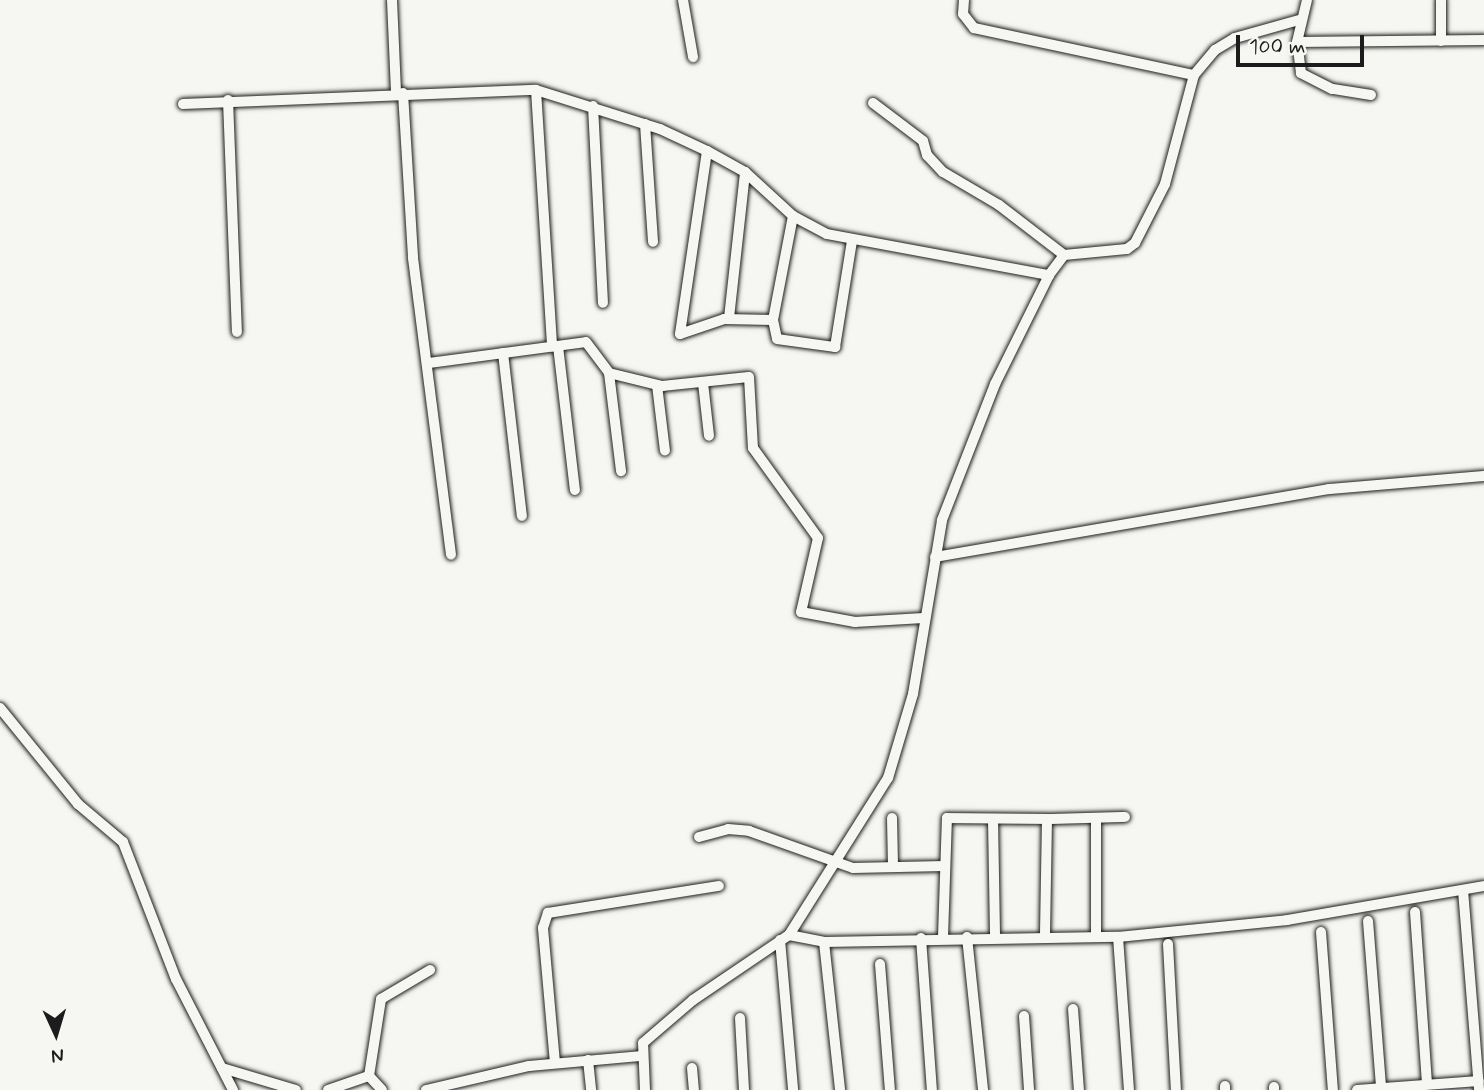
<!DOCTYPE html>
<html>
<head>
<meta charset="utf-8">
<style>
  body { margin:0 }
  #map { position:relative; width:1484px; height:1090px; overflow:hidden; background:#f6f6f2; font-family:Mynerve,sans-serif }
  div>[style] { position:absolute }
  .roads { filter:drop-shadow(0 0 2px #1c1c1c) drop-shadow(0 0 2px #1c1c1c) }
  .minor>* { height:10px; margin:-5px; padding:0 5px; transform-origin:5px; border-radius:5px; background:#f6f6f2 }
  span { translate:-50% -50%; white-space:nowrap; text-align:center; line-height:1.15; -webkit-text-stroke:5px #f6f6f2; paint-order:stroke }
  .north { position:absolute; left:21px; top:999px; width:70px; height:70px; -webkit-text-stroke:5px #f6f6f2; paint-order:stroke; rotate:176deg; font-size:19px; font-weight:700; line-height:28px; text-align:center; color:#1c1c1c }
  .north::after { content:''; display:block; margin:auto; width:24px; height:32px; background:#1c1c1c; clip-path:polygon(50% 0,100% 100%,50% 72%,0 100%) }
  .scale { position:absolute; left:1236px; top:35px; width:128px; height:32px; box-sizing:border-box; border:4px solid #1c1c1c; border-top:0; padding-left:9px; font-size:21px; line-height:24px; white-space:nowrap; color:#1c1c1c; -webkit-text-stroke:5px #f6f6f2; paint-order:stroke }
</style>
</head>
<body>
<div id="map">
  <div class="roads">
    <div class="minor">
      <div style="left:392px;top:0;width:93px;rotate:87.5deg"></div>
      <div style="left:683px;top:0;width:58px;rotate:80deg"></div>
      <div style="left:964px;top:0;width:14px;rotate:94deg"></div>
      <div style="left:963px;top:14px;width:18px;rotate:52deg"></div>
      <div style="left:974px;top:28px;width:225px;rotate:12.1deg"></div>
      <div style="left:1441px;top:0;width:41px;rotate:90deg"></div>
      <div style="left:1297px;top:42px;width:43px;rotate:-76.6deg"></div>
      <div style="left:536px;top:90px;width:257px;rotate:86.4deg"></div>
      <div style="left:403px;top:93px;width:165px;rotate:86.5deg"></div>
      <div style="left:413px;top:258px;width:299px;rotate:82.7deg"></div>
      <div style="left:1371px;top:95px;width:39px;rotate:-171deg"></div>
      <div style="left:1332px;top:89px;width:35px;rotate:-153deg"></div>
      <div style="left:1301px;top:73px;width:31px;rotate:-97deg"></div>
      <div style="left:1297px;top:42px;width:187px;rotate:-0.6deg"></div>
      <div style="left:228px;top:100px;width:232px;rotate:87.8deg"></div>
      <div style="left:873px;top:103px;width:63px;rotate:37.2deg"></div>
      <div style="left:923px;top:141px;width:15px;rotate:74deg"></div>
      <div style="left:927px;top:155px;width:23px;rotate:47deg"></div>
      <div style="left:943px;top:172px;width:65px;rotate:30.5deg"></div>
      <div style="left:999px;top:205px;width:82px;rotate:37.6deg"></div>
      <div style="left:183px;top:104px;width:353px;rotate:-2.3deg"></div>
      <div style="left:536px;top:90px;width:130px;rotate:17.5deg"></div>
      <div style="left:660px;top:129px;width:52px;rotate:25.1deg"></div>
      <div style="left:707px;top:151px;width:43px;rotate:28.9deg"></div>
      <div style="left:745px;top:172px;width:65px;rotate:42.5deg"></div>
      <div style="left:793px;top:216px;width:38px;rotate:28deg"></div>
      <div style="left:827px;top:234px;width:226px;rotate:10.5deg"></div>
      <div style="left:593px;top:106px;width:197px;rotate:87.1deg"></div>
      <div style="left:645px;top:124px;width:118px;rotate:86.1deg"></div>
      <div style="left:707px;top:151px;width:185px;rotate:98.4deg"></div>
      <div style="left:680px;top:334px;width:46px;rotate:-18.8deg"></div>
      <div style="left:724px;top:319px;width:49px;rotate:1.2deg"></div>
      <div style="left:793px;top:216px;width:106px;rotate:100.9deg"></div>
      <div style="left:773px;top:320px;width:19px;rotate:78deg"></div>
      <div style="left:777px;top:339px;width:59px;rotate:7.9deg"></div>
      <div style="left:835px;top:347px;width:107px;rotate:-80.9deg"></div>
      <div style="left:729px;top:318px;width:147px;rotate:-83.7deg"></div>
      <div style="left:558px;top:346px;width:145px;rotate:83.3deg"></div>
      <div style="left:503px;top:353px;width:164px;rotate:83.4deg"></div>
      <div style="left:429px;top:363px;width:158px;rotate:-7.6deg"></div>
      <div style="left:586px;top:342px;width:39px;rotate:53deg"></div>
      <div style="left:609px;top:373px;width:55px;rotate:13.8deg"></div>
      <div style="left:662px;top:386px;width:87px;rotate:-5.9deg"></div>
      <div style="left:749px;top:377px;width:71px;rotate:86.8deg"></div>
      <div style="left:753px;top:448px;width:111px;rotate:54.2deg"></div>
      <div style="left:818px;top:538px;width:76px;rotate:102.9deg"></div>
      <div style="left:801px;top:612px;width:55px;rotate:10.5deg"></div>
      <div style="left:855px;top:622px;width:68px;rotate:-3.4deg"></div>
      <div style="left:609px;top:373px;width:99px;rotate:83deg"></div>
      <div style="left:703px;top:383px;width:53px;rotate:83.5deg"></div>
      <div style="left:657px;top:385px;width:66px;rotate:83.1deg"></div>
      <div style="left:935px;top:557px;width:400px;rotate:-9.8deg"></div>
      <div style="left:1329px;top:489px;width:156px;rotate:-4.8deg"></div>
      <div style="left:0;top:708px;width:124px;rotate:50.9deg"></div>
      <div style="left:78px;top:804px;width:59px;rotate:40.2deg"></div>
      <div style="left:123px;top:842px;width:147px;rotate:68.9deg"></div>
      <div style="left:176px;top:979px;width:125px;rotate:62.8deg"></div>
      <div style="left:892px;top:818px;width:49px;rotate:88.8deg"></div>
      <div style="left:993px;top:819px;width:117px;rotate:89deg"></div>
      <div style="left:1047px;top:819px;width:78px;rotate:-1.5deg"></div>
      <div style="left:699px;top:837px;width:30px;rotate:-15deg"></div>
      <div style="left:728px;top:829px;width:21px;rotate:5deg"></div>
      <div style="left:749px;top:831px;width:110px;rotate:19.6deg"></div>
      <div style="left:853px;top:868px;width:91px;rotate:-1.3deg"></div>
      <div style="left:1463px;top:890px;width:201px;rotate:85.4deg"></div>
      <div style="left:1415px;top:912px;width:173px;rotate:86deg"></div>
      <div style="left:1368px;top:921px;width:168px;rotate:85.5deg"></div>
      <div style="left:1321px;top:932px;width:158px;rotate:85.7deg"></div>
      <div style="left:789px;top:935px;width:36px;rotate:11deg"></div>
      <div style="left:824px;top:942px;width:294px;rotate:-1deg"></div>
      <div style="left:1118px;top:937px;width:170px;rotate:-5.7deg"></div>
      <div style="left:1287px;top:920px;width:200px;rotate:-9.8deg"></div>
      <div style="left:1096px;top:936px;width:118px;rotate:-90deg"></div>
      <div style="left:943px;top:937px;width:119px;rotate:-88.1deg"></div>
      <div style="left:947px;top:818px;width:100px;rotate:0.6deg"></div>
      <div style="left:1047px;top:819px;width:116px;rotate:91deg"></div>
      <div style="left:967px;top:937px;width:154px;rotate:84deg"></div>
      <div style="left:1118px;top:937px;width:153px;rotate:85.9deg"></div>
      <div style="left:921px;top:938px;width:152px;rotate:85.9deg"></div>
      <div style="left:780px;top:940px;width:151px;rotate:85deg"></div>
      <div style="left:824px;top:942px;width:149px;rotate:83.8deg"></div>
      <div style="left:1168px;top:944px;width:146px;rotate:86.9deg"></div>
      <div style="left:880px;top:964px;width:126px;rotate:85.5deg"></div>
      <div style="left:1073px;top:1009px;width:81px;rotate:85.8deg"></div>
      <div style="left:1024px;top:1016px;width:74px;rotate:86.1deg"></div>
      <div style="left:740px;top:1018px;width:72px;rotate:86.8deg"></div>
      <div style="left:588px;top:1060px;width:30px;rotate:84deg"></div>
      <div style="left:555px;top:1063px;width:136px;rotate:-95.1deg"></div>
      <div style="left:543px;top:928px;width:16px;rotate:-72deg"></div>
      <div style="left:548px;top:913px;width:173px;rotate:-9deg"></div>
      <div style="left:222px;top:1068px;width:77px;rotate:16.6deg"></div>
      <div style="left:692px;top:1068px;width:22px;rotate:85deg"></div>
      <div style="left:369px;top:1076px;width:78px;rotate:-81.1deg"></div>
      <div style="left:381px;top:999px;width:57px;rotate:-30.6deg"></div>
      <div style="left:1225px;top:1086px;width:4px;rotate:90deg"></div>
      <div style="left:1274px;top:1087px;width:3px;rotate:90deg"></div>
      <div style="left:328px;top:1090px;width:43px;rotate:-18.9deg"></div>
      <div style="left:369px;top:1076px;width:19px;rotate:47deg"></div>
      <div style="left:426px;top:1090px;width:106px;rotate:-13.1deg"></div>
      <div style="left:529px;top:1066px;width:111px;rotate:-5.1deg"></div>
      <div style="left:645px;top:1090px;width:47px;rotate:-92.4deg"></div>
      <div style="left:643px;top:1043px;width:66px;rotate:-40.7deg"></div>
      <div style="left:693px;top:1000px;width:116px;rotate:-34.1deg"></div>
      <div style="left:789px;top:935px;width:186px;rotate:-57.8deg"></div>
      <div style="left:888px;top:778px;width:88px;rotate:-73.4deg"></div>
      <div style="left:913px;top:694px;width:176px;rotate:-80.5deg"></div>
      <div style="left:942px;top:520px;width:146px;rotate:-68.7deg"></div>
      <div style="left:995px;top:384px;width:122px;rotate:-63.6deg"></div>
      <div style="left:1049px;top:275px;width:25px;rotate:-53deg"></div>
      <div style="left:1064px;top:255px;width:63px;rotate:-5.4deg"></div>
      <div style="left:1127px;top:249px;width:10px;rotate:-37deg"></div>
      <div style="left:1135px;top:243px;width:66px;rotate:-63deg"></div>
      <div style="left:1165px;top:184px;width:113px;rotate:-75.1deg"></div>
      <div style="left:1194px;top:75px;width:33px;rotate:-50deg"></div>
      <div style="left:1215px;top:50px;width:23px;rotate:-31deg"></div>
      <div style="left:1235px;top:38px;width:66px;rotate:-15.7deg"></div>
      <div style="left:1357px;top:1090px;width:122px;rotate:-4.2deg"></div>
    </div>
  </div>
  <div class="north">N</div>
  <div class="scale">100 m</div>
</div>
</body>
</html>
